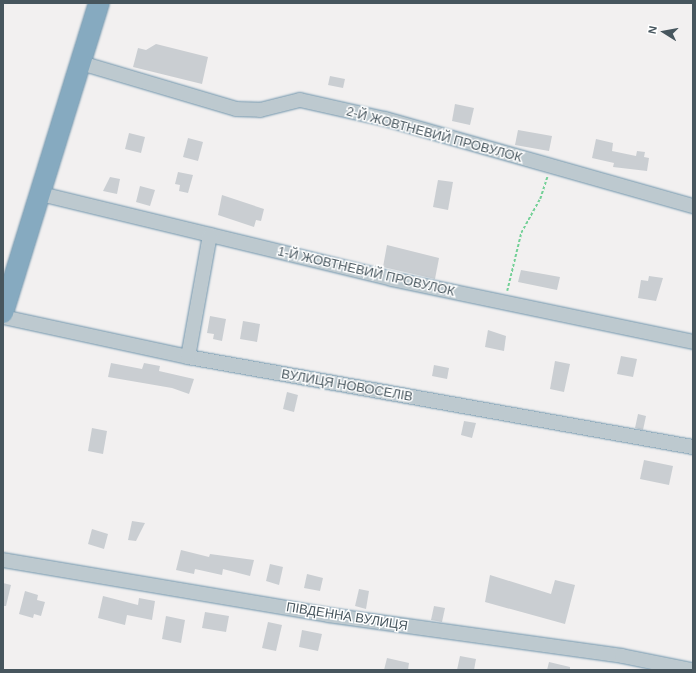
<!DOCTYPE html>
<html>
<head>
<meta charset="utf-8">
<style>
  body { margin:0 }
  #map { position:relative; width:696px; height:673px; overflow:hidden; background:#f2f0f0; font-family:Arial,sans-serif }
  div>[style] { position:absolute }
  .building>* { inset:0; background:#caced2 }
  .path>* { height:1.5px; margin-top:-0.75px; transform-origin:0; background:repeating-linear-gradient(90deg,#74d097 0 3px,transparent 0 5px) }
  .roads { filter:drop-shadow(0 0 1px #7195ac) drop-shadow(0 0 1px #7195ac) }
  .minor>* { height:14px; margin:-7px; padding:0 7px; transform-origin:7px; border-radius:7px; background:#bdc9cf }
  .highway>* { height:20px; margin:-10px; padding:0 10px; transform-origin:10px; border-radius:10px; background:#86aac0 }
  span { translate:-50% -50%; white-space:nowrap; text-align:center; line-height:1.15; -webkit-text-stroke:3px #fff; paint-order:stroke }
  .street-label { font-size:13px; color:#47565e }
  .frame { position:absolute; inset:0; border:4px solid #47565e; pointer-events:none }
  .north { position:absolute; left:644px; top:12px; width:40px; height:40px; -webkit-text-stroke:3px #fff; paint-order:stroke; rotate:281deg; font-size:11px; font-weight:700; line-height:16px; text-align:center; color:#47565e }
  .north::after { content:''; display:block; margin:auto; width:14px; height:18px; background:#47565e; clip-path:polygon(50% 0,100% 100%,50% 72%,0 100%) }
</style>
</head>
<body>
<div id="map">
  <div class="building">
    <div style="clip-path:polygon(156px 44px,208px 57px,202px 84px,133px 67px,138px 48px,146px 50px)"></div>
    <div style="clip-path:polygon(330px 76px,345px 79px,343px 88px,328px 85px)"></div>
    <div style="clip-path:polygon(455px 104px,474px 108px,470px 125px,452px 121px)"></div>
    <div style="clip-path:polygon(518px 130px,552px 136px,549px 151px,515px 145px)"></div>
    <div style="clip-path:polygon(129px 133px,145px 137px,141px 153px,125px 149px)"></div>
    <div style="clip-path:polygon(188px 138px,203px 142px,198px 161px,183px 157px)"></div>
    <div style="clip-path:polygon(596px 139px,613px 143px,612px 151px,636px 156px,637px 151px,645px 152px,644px 157px,649px 158px,647px 171px,613px 167px,614px 163px,592px 158px)"></div>
    <div style="clip-path:polygon(178px 172px,193px 175px,188px 193px,179px 191px,180px 185px,175px 184px)"></div>
    <div style="clip-path:polygon(110px 177px,120px 179px,117px 194px,103px 191px)"></div>
    <div style="clip-path:polygon(438px 180px,453px 182px,448px 210px,433px 207px)"></div>
    <div style="clip-path:polygon(140px 186px,155px 190px,150px 206px,136px 202px)"></div>
    <div style="clip-path:polygon(222px 195px,264px 209px,261px 221px,256px 220px,254px 227px,218px 215px)"></div>
    <div style="clip-path:polygon(387px 245px,439px 258px,435px 279px,383px 267px)"></div>
    <div style="clip-path:polygon(521px 270px,560px 277px,557px 290px,518px 282px)"></div>
    <div style="clip-path:polygon(649px 276px,663px 278px,656px 301px,638px 298px,641px 280px,648px 281px)"></div>
    <div style="clip-path:polygon(210px 316px,226px 319px,222px 341px,213px 339px,214px 334px,207px 333px)"></div>
    <div style="clip-path:polygon(243px 321px,260px 324px,257px 342px,240px 339px)"></div>
    <div style="clip-path:polygon(488px 330px,506px 336px,504px 351px,485px 347px)"></div>
    <div style="clip-path:polygon(621px 356px,637px 359px,633px 377px,617px 374px)"></div>
    <div style="clip-path:polygon(555px 361px,570px 364px,564px 392px,550px 389px)"></div>
    <div style="clip-path:polygon(111px 363px,142px 369px,144px 363px,160px 366px,159px 371px,194px 379px,189px 394px,172px 388px,108px 377px)"></div>
    <div style="clip-path:polygon(434px 365px,449px 368px,447px 379px,432px 376px)"></div>
    <div style="clip-path:polygon(287px 392px,298px 395px,294px 412px,283px 409px)"></div>
    <div style="clip-path:polygon(638px 414px,646px 416px,643px 430px,635px 428px)"></div>
    <div style="clip-path:polygon(464px 421px,476px 423px,472px 438px,461px 435px)"></div>
    <div style="clip-path:polygon(92px 428px,107px 431px,103px 454px,88px 451px)"></div>
    <div style="clip-path:polygon(644px 460px,673px 466px,669px 485px,640px 479px)"></div>
    <div style="clip-path:polygon(132px 521px,145px 523px,136px 541px,128px 540px)"></div>
    <div style="clip-path:polygon(92px 529px,108px 534px,104px 549px,88px 544px)"></div>
    <div style="clip-path:polygon(181px 550px,209px 557px,210px 554px,254px 560px,250px 576px,223px 569px,222px 575px,195px 569px,194px 574px,176px 570px)"></div>
    <div style="clip-path:polygon(270px 564px,283px 567px,279px 585px,266px 581px)"></div>
    <div style="clip-path:polygon(307px 574px,323px 578px,320px 591px,304px 588px)"></div>
    <div style="clip-path:polygon(490px 575px,551px 594px,555px 580px,575px 585px,565px 624px,485px 602px)"></div>
    <div style="clip-path:polygon(3px 583px,11px 585px,6px 606px,3px 606px)"></div>
    <div style="clip-path:polygon(359px 589px,369px 591px,366px 609px,355px 606px)"></div>
    <div style="clip-path:polygon(25px 591px,38px 595px,37px 600px,45px 602px,41px 616px,34px 614px,33px 618px,19px 614px)"></div>
    <div style="clip-path:polygon(103px 596px,138px 605px,139px 598px,155px 601px,152px 620px,127px 615px,125px 625px,98px 618px)"></div>
    <div style="clip-path:polygon(434px 606px,445px 608px,442px 622px,431px 620px)"></div>
    <div style="clip-path:polygon(205px 612px,229px 616px,226px 632px,202px 628px)"></div>
    <div style="clip-path:polygon(166px 616px,185px 620px,181px 643px,162px 639px)"></div>
    <div style="clip-path:polygon(268px 622px,282px 625px,276px 651px,262px 648px)"></div>
    <div style="clip-path:polygon(302px 630px,322px 634px,318px 651px,299px 647px)"></div>
    <div style="clip-path:polygon(460px 656px,476px 659px,474px 670px,457px 670px)"></div>
    <div style="clip-path:polygon(387px 658px,409px 663px,408px 670px,384px 670px)"></div>
    <div style="clip-path:polygon(549px 662px,570px 667px,570px 670px,547px 670px)"></div>
  </div>
  <div class="path">
    <div style="left:507px;top:291px;width:60px;rotate:-76.4deg"></div>
    <div style="left:521px;top:233px;width:39px;rotate:-61deg"></div>
    <div style="left:540px;top:199px;width:23px;rotate:-72deg"></div>
  </div>
  <div class="roads">
    <div class="minor">
      <div style="left:81px;top:63px;width:162px;rotate:16.5deg"></div>
      <div style="left:236px;top:109px;width:24px;rotate:2deg"></div>
      <div style="left:260px;top:110px;width:41px;rotate:-14deg"></div>
      <div style="left:300px;top:100px;width:87px;rotate:12.6deg"></div>
      <div style="left:385px;top:119px;width:320px;rotate:15.8deg"></div>
      <div style="left:41px;top:194px;width:361px;rotate:13.6deg"></div>
      <div style="left:392px;top:279px;width:308px;rotate:11.8deg"></div>
      <div style="left:3px;top:317px;width:189px;rotate:12.2deg"></div>
      <div style="left:188px;top:357px;width:513px;rotate:10.11deg"></div>
      <div style="left:188px;top:357px;width:124px;rotate:-79.8deg"></div>
      <div style="left:3px;top:560px;width:330px;rotate:9.6deg"></div>
      <div style="left:328px;top:615px;width:297px;rotate:7.9deg"></div>
      <div style="left:622px;top:656px;width:70px;rotate:11.5deg"></div>
    </div>
    <div class="highway">
      <div style="left:3px;top:313px;width:325px;rotate:-72.8deg"></div>
    </div>
  </div>
  <div class="street-label">
    <span style="left:434px;top:135px;rotate:15deg">2-Й ЖОВТНЕВИЙ ПРОВУЛОК</span>
    <span style="left:366px;top:272px;rotate:13deg">1-Й ЖОВТНЕВИЙ ПРОВУЛОК</span>
    <span style="left:347px;top:386px;rotate:10deg">ВУЛИЦЯ НОВОСЕЛІВ</span>
    <span style="left:347px;top:617px;rotate:9deg">ПІВДЕННА ВУЛИЦЯ</span>
  </div>
  <div class="frame"></div>
  <div class="north">N</div>
</div>
</body>
</html>
